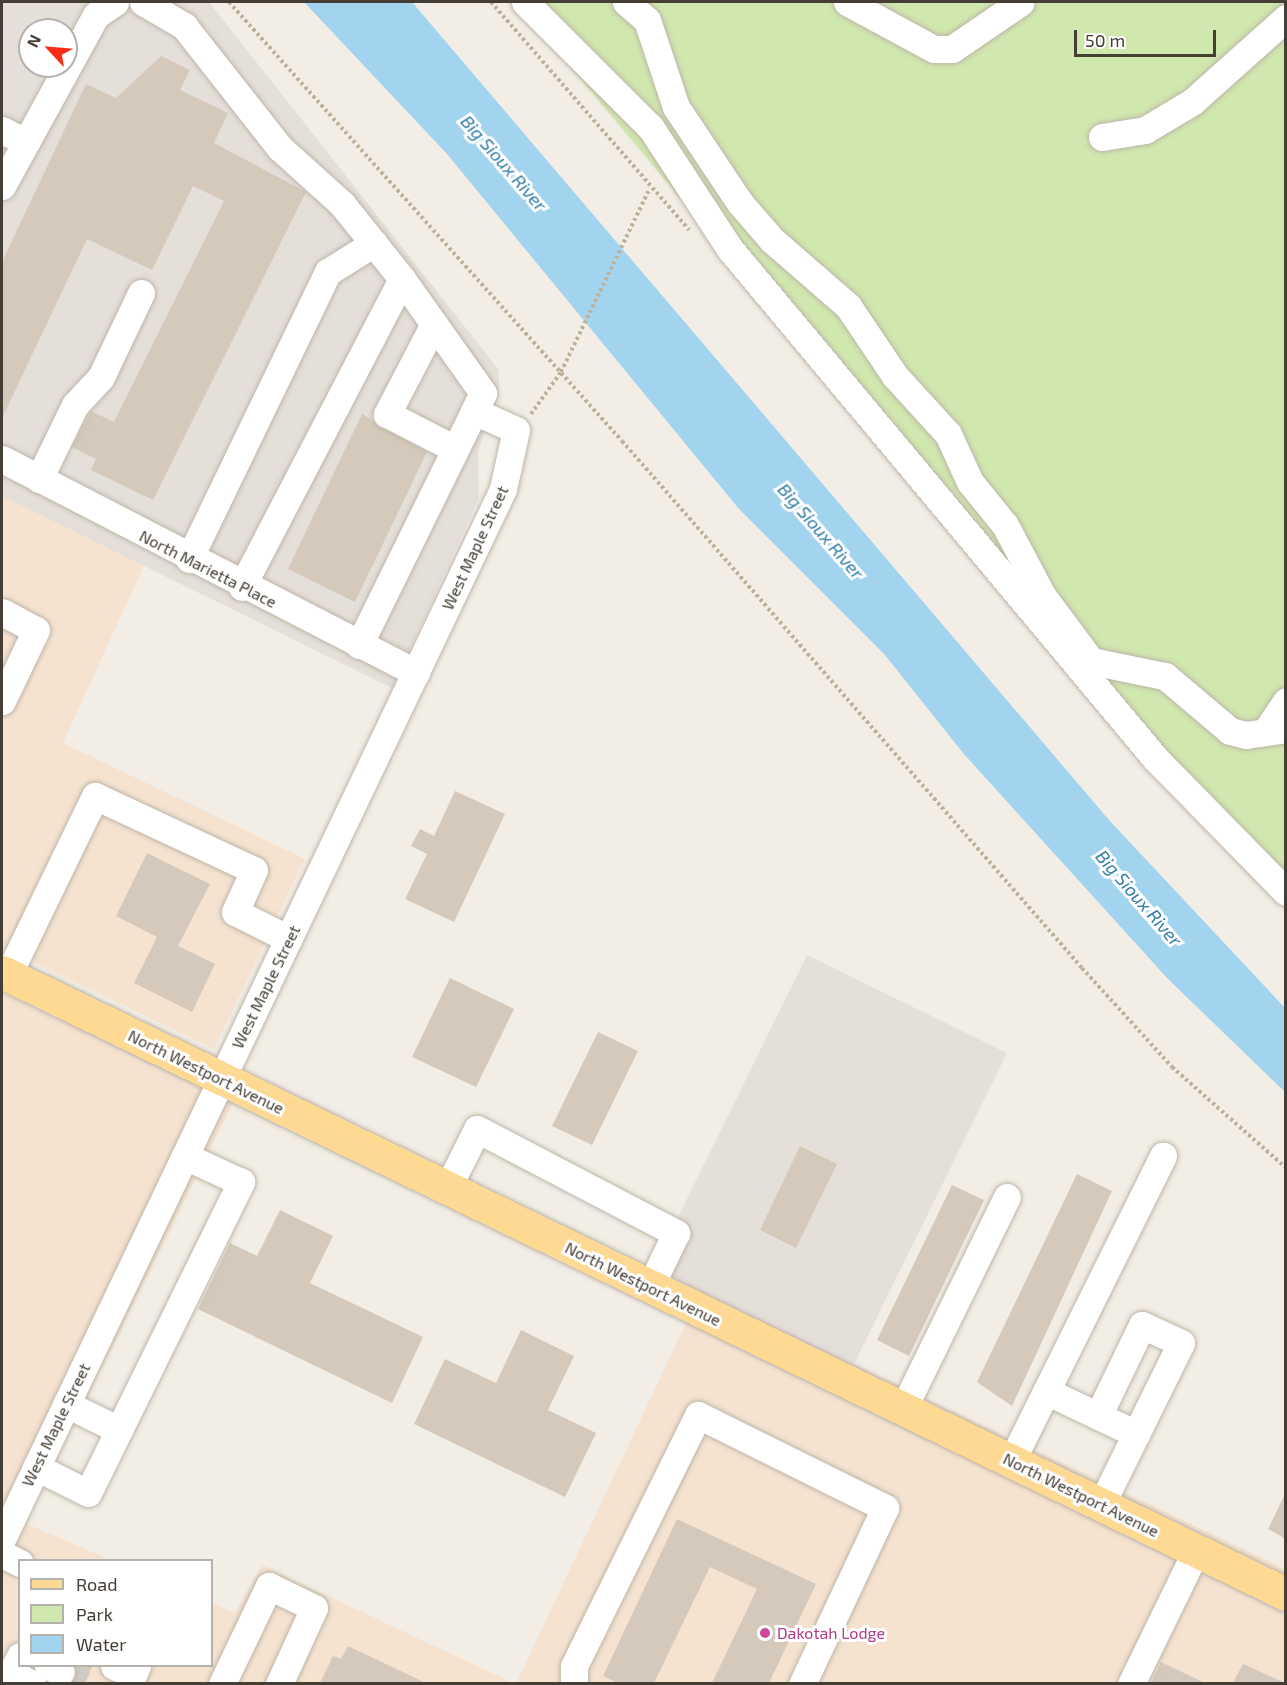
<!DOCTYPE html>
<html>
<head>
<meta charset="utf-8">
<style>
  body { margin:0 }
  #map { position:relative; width:1287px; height:1685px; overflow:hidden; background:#f2eee5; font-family:"Exo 2",sans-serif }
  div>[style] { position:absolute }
  .commercial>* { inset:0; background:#f5e3d0 }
  .industrial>* { inset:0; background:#e5dfda }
  .green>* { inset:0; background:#d0e7ae }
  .water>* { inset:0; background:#a2d4ef }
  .building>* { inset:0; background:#d4c9bb }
  .minor-tunnel>* { height:27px; margin-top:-13.5px; transform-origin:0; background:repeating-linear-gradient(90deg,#cfcbc2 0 27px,transparent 0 41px) }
  .path>* { height:4px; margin-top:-2px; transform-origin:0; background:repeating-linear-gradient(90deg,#bfb099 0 3px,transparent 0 6px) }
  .roads { filter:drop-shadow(0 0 2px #beb5a8) drop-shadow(0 0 2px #beb5a8) }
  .minor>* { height:27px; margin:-13.5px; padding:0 13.5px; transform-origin:13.5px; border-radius:13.5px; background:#fff }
  .major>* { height:33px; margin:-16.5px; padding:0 16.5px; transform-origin:16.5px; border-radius:16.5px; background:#fdd994 }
  .dots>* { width:16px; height:16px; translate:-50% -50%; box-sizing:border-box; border:3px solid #fff; border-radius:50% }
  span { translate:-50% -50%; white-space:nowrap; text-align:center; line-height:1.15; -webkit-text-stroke:6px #fff; paint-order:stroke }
  .street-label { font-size:16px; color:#453e35 }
  .hotel-label { font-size:16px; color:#b23c85 }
  .left { translate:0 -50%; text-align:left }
  .water-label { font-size:18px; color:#2e7ba7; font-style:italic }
  .frame { position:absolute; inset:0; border:3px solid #453e35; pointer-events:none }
  .legend { position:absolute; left:18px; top:1559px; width:195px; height:108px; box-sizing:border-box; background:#fff; border:2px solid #b5b2ae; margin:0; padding:8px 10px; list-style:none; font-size:18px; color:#453e35 }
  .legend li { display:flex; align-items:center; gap:12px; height:30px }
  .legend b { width:30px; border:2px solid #b5b2ae }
  .north { position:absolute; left:18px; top:18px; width:60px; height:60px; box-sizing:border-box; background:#fff; border:2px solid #b5b2ae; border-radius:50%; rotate:296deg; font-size:16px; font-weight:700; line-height:24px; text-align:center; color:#453e35 }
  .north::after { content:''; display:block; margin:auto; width:21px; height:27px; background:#f82c17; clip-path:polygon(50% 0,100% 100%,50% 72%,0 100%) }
  .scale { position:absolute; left:1074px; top:30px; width:142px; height:27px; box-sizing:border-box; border:3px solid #453e35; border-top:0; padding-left:8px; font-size:18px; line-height:21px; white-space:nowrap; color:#453e35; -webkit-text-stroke:4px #fff; paint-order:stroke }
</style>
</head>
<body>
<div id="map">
  <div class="commercial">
    <div style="clip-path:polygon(2px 492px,146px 561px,63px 743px,305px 859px,214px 1049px,2px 947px)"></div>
    <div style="clip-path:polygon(2px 993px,234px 1101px,25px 1523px,111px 1560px,20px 1560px,20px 1666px,212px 1666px,212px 1603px,235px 1613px,262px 1565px,513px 1683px,2px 1684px)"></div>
    <div style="clip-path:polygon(701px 1291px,1285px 1569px,1285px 1683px,516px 1684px)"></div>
  </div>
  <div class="industrial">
    <div style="clip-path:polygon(evenodd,2px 2px,209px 2px,499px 370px,499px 388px,478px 451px,479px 498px,392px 688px,2px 496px,2px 2px,30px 30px,66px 30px,66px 66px,30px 66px,30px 30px)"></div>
    <div style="clip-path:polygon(807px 955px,1007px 1053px,853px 1366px,653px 1268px)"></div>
  </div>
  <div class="green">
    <div style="clip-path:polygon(516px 2px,1285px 2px,1285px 901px,964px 538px)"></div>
  </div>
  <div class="water">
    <div style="clip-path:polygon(304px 2px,412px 2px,1109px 820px,1285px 1008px,1285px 1092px,1168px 979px,963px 753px,885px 655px,739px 509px,447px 154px)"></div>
  </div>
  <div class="building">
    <div style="clip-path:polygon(161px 56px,190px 70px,180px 90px,228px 113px,214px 143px,306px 192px,153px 500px,91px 470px,96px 459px,72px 447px,91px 411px,114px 422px,224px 201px,193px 186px,152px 270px,87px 239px,2px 418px,2px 262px,86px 84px,116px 98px)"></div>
    <div style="clip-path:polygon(362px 414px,427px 452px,355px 602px,288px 569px)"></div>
    <div style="clip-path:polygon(455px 791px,505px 814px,454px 922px,405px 899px,427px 854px,411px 846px,420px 829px,434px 836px)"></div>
    <div style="clip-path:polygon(147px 853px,210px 884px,178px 946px,215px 964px,192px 1012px,134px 983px,157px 937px,116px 916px)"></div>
    <div style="clip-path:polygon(450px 978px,514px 1009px,476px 1087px,412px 1057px)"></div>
    <div style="clip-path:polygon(598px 1032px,638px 1051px,592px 1145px,552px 1126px)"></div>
    <div style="clip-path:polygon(800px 1146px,837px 1164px,796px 1248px,760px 1230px)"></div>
    <div style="clip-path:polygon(1077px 1174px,1112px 1191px,1012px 1406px,977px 1382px)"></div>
    <div style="clip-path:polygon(952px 1185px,984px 1200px,909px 1356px,877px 1340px)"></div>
    <div style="clip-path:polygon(280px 1210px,333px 1236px,310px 1283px,423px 1337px,392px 1403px,198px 1309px,230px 1243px,257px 1256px)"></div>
    <div style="clip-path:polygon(521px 1330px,574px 1356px,548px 1410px,596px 1433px,565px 1497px,414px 1424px,445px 1359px,496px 1383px)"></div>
    <div style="clip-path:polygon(1286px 1492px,1286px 1539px,1268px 1529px)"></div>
    <div style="clip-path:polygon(677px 1519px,816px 1584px,769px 1683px,712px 1683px,757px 1589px,710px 1567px,654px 1683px,618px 1683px,603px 1676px)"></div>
    <div style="clip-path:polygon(348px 1646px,426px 1683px,320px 1683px,333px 1656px,341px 1659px)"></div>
    <div style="clip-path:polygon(1161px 1662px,1205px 1683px,1151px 1683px)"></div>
    <div style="clip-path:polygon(1243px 1664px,1285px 1683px,1233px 1683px)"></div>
    <div style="clip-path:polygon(75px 1665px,93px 1665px,84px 1683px,71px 1683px)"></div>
  </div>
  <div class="minor-tunnel">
    <div style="left:61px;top:1672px;width:26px;rotate:28deg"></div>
  </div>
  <div class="path">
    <div style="left:229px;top:2px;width:589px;rotate:48.16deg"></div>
    <div style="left:622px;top:441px;width:700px;rotate:48.88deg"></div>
    <div style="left:1082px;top:968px;width:134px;rotate:47.7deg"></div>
    <div style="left:1172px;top:1067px;width:152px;rotate:41.5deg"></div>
    <div style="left:491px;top:2px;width:302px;rotate:49deg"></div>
    <div style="left:531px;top:414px;width:52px;rotate:-54.5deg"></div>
    <div style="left:561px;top:372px;width:204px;rotate:-64.2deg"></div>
  </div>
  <div class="roads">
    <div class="minor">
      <div style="left:143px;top:2px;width:48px;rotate:30.3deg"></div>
      <div style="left:184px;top:26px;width:155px;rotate:51.8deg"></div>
      <div style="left:280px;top:148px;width:84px;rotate:42.1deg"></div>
      <div style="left:342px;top:204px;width:96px;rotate:51.3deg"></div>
      <div style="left:402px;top:279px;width:347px;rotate:117.5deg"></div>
      <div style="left:525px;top:2px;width:178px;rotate:45deg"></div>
      <div style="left:651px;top:128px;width:145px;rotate:56.9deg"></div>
      <div style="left:730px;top:249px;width:663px;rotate:50.14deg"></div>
      <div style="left:1155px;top:758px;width:187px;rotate:45.6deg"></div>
      <div style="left:626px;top:2px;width:28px;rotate:41deg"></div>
      <div style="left:647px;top:20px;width:92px;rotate:71.6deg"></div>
      <div style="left:676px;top:107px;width:115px;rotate:56.3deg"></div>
      <div style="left:740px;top:203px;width:49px;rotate:49.1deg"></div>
      <div style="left:772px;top:240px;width:101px;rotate:41deg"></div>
      <div style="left:848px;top:306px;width:84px;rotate:56.1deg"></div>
      <div style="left:895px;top:376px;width:79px;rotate:47.6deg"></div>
      <div style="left:948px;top:434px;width:53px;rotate:65.4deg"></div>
      <div style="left:970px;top:482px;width:55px;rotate:50.9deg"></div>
      <div style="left:1005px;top:525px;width:79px;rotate:62.1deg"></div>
      <div style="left:1042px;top:595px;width:82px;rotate:53.4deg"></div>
      <div style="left:1091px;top:661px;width:76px;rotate:11.5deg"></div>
      <div style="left:1165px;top:676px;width:85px;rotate:40.2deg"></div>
      <div style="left:1230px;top:731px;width:16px;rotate:14deg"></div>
      <div style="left:1246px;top:735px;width:40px;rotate:-8.5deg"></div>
      <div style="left:847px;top:2px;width:99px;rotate:28.4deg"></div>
      <div style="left:934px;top:49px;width:18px"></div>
      <div style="left:952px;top:49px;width:83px;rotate:-34.3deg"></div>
      <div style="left:2px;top:130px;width:27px;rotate:27deg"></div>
      <div style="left:1102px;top:137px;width:44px;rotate:-9.2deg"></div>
      <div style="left:1145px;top:130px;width:55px;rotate:-30.8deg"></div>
      <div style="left:1192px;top:102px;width:126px;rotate:-41.8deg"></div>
      <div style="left:2px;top:186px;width:195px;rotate:-61.2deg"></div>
      <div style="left:96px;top:15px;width:23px;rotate:-34deg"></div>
      <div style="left:434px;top:324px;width:102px;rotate:117.6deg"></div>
      <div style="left:387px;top:414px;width:76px;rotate:27.2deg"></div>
      <div style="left:2px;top:459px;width:466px;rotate:27.3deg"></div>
      <div style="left:39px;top:479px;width:82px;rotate:-64.1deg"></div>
      <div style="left:75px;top:405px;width:38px;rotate:-47deg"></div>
      <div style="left:101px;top:377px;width:93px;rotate:-64.5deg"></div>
      <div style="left:189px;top:559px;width:319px;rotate:-64.2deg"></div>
      <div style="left:328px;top:272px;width:54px;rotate:-32.2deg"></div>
      <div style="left:2px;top:612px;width:38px;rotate:28deg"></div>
      <div style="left:36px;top:630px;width:79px;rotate:115.6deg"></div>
      <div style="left:359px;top:645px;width:261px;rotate:-63.8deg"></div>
      <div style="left:1266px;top:731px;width:36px;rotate:-56deg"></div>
      <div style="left:8px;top:975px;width:199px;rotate:-64.1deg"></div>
      <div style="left:95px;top:796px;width:175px;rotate:25deg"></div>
      <div style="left:254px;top:870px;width:46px;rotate:114.3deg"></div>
      <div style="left:235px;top:912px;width:60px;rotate:26.6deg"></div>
      <div style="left:447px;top:1189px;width:67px;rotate:-63.4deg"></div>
      <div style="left:477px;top:1129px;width:225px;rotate:27.6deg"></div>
      <div style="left:676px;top:1233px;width:60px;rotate:115.7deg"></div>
      <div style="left:1046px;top:1391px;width:100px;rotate:25.5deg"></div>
      <div style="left:1136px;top:1434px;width:79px;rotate:116.2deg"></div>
      <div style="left:66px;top:1404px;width:59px;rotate:26.1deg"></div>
      <div style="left:903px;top:1409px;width:236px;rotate:-63.9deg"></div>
      <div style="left:1098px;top:1416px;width:101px;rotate:-64.2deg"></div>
      <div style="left:1142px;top:1325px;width:43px;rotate:24.8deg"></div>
      <div style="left:1181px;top:1343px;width:102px;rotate:116.3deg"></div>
      <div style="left:1011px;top:1462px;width:342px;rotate:-63.6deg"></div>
      <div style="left:36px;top:1467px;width:58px;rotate:26.6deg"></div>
      <div style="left:88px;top:1493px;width:347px;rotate:-63.8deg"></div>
      <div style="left:241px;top:1182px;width:62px;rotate:-155.1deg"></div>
      <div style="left:2px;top:1539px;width:1163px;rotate:-64.49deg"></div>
      <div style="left:503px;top:489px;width:60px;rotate:-77.6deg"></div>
      <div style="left:516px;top:430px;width:46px;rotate:-155.7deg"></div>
      <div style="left:474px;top:411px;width:20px;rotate:-63deg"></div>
      <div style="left:483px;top:393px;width:140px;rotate:-125.4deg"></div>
      <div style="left:2px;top:1554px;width:20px;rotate:27deg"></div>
      <div style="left:20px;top:1656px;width:19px;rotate:118deg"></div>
      <div style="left:11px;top:1673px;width:24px;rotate:28deg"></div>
      <div style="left:48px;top:1666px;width:14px;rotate:25deg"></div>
      <div style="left:114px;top:1666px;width:21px;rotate:25deg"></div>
      <div style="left:133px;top:1675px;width:10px;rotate:-66deg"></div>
      <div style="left:222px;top:1684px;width:109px;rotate:-64.4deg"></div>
      <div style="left:269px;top:1586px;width:50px;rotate:26.1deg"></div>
      <div style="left:314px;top:1608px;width:84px;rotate:114.7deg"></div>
      <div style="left:574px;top:1684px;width:18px;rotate:-90deg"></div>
      <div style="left:574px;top:1666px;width:280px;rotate:-63.7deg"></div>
      <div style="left:698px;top:1415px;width:209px;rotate:26.4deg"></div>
      <div style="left:885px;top:1508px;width:195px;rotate:115.2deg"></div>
      <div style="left:1131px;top:1684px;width:148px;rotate:-64deg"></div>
    </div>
    <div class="major">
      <div style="left:2px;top:972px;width:1427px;rotate:25.85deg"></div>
    </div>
  </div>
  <div class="dots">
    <div style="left:765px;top:1633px;background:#d1479c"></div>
  </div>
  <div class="street-label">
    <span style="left:475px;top:548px;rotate:-65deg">West Maple Street</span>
    <span style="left:208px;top:569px;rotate:27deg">North Marietta Place</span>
    <span style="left:266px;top:987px;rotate:-64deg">West Maple Street</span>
    <span style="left:206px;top:1072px;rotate:26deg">North Westport Avenue</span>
    <span style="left:643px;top:1284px;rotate:26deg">North Westport Avenue</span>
    <span style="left:56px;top:1425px;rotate:-64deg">West Maple Street</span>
    <span style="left:1081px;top:1495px;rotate:26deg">North Westport Avenue</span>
  </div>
  <div class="hotel-label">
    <span class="left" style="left:777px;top:1633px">Dakotah Lodge</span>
  </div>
  <div class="water-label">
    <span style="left:504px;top:163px;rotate:49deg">Big Sioux River</span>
    <span style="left:821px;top:531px;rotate:49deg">Big Sioux River</span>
    <span style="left:1139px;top:898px;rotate:49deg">Big Sioux River</span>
  </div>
  <div class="frame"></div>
  <ul class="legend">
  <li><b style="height:8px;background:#fdd994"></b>Road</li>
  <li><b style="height:16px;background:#d0e7ae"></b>Park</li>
  <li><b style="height:16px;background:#a2d4ef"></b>Water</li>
  </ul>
  <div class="north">N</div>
  <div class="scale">50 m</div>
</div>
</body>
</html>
